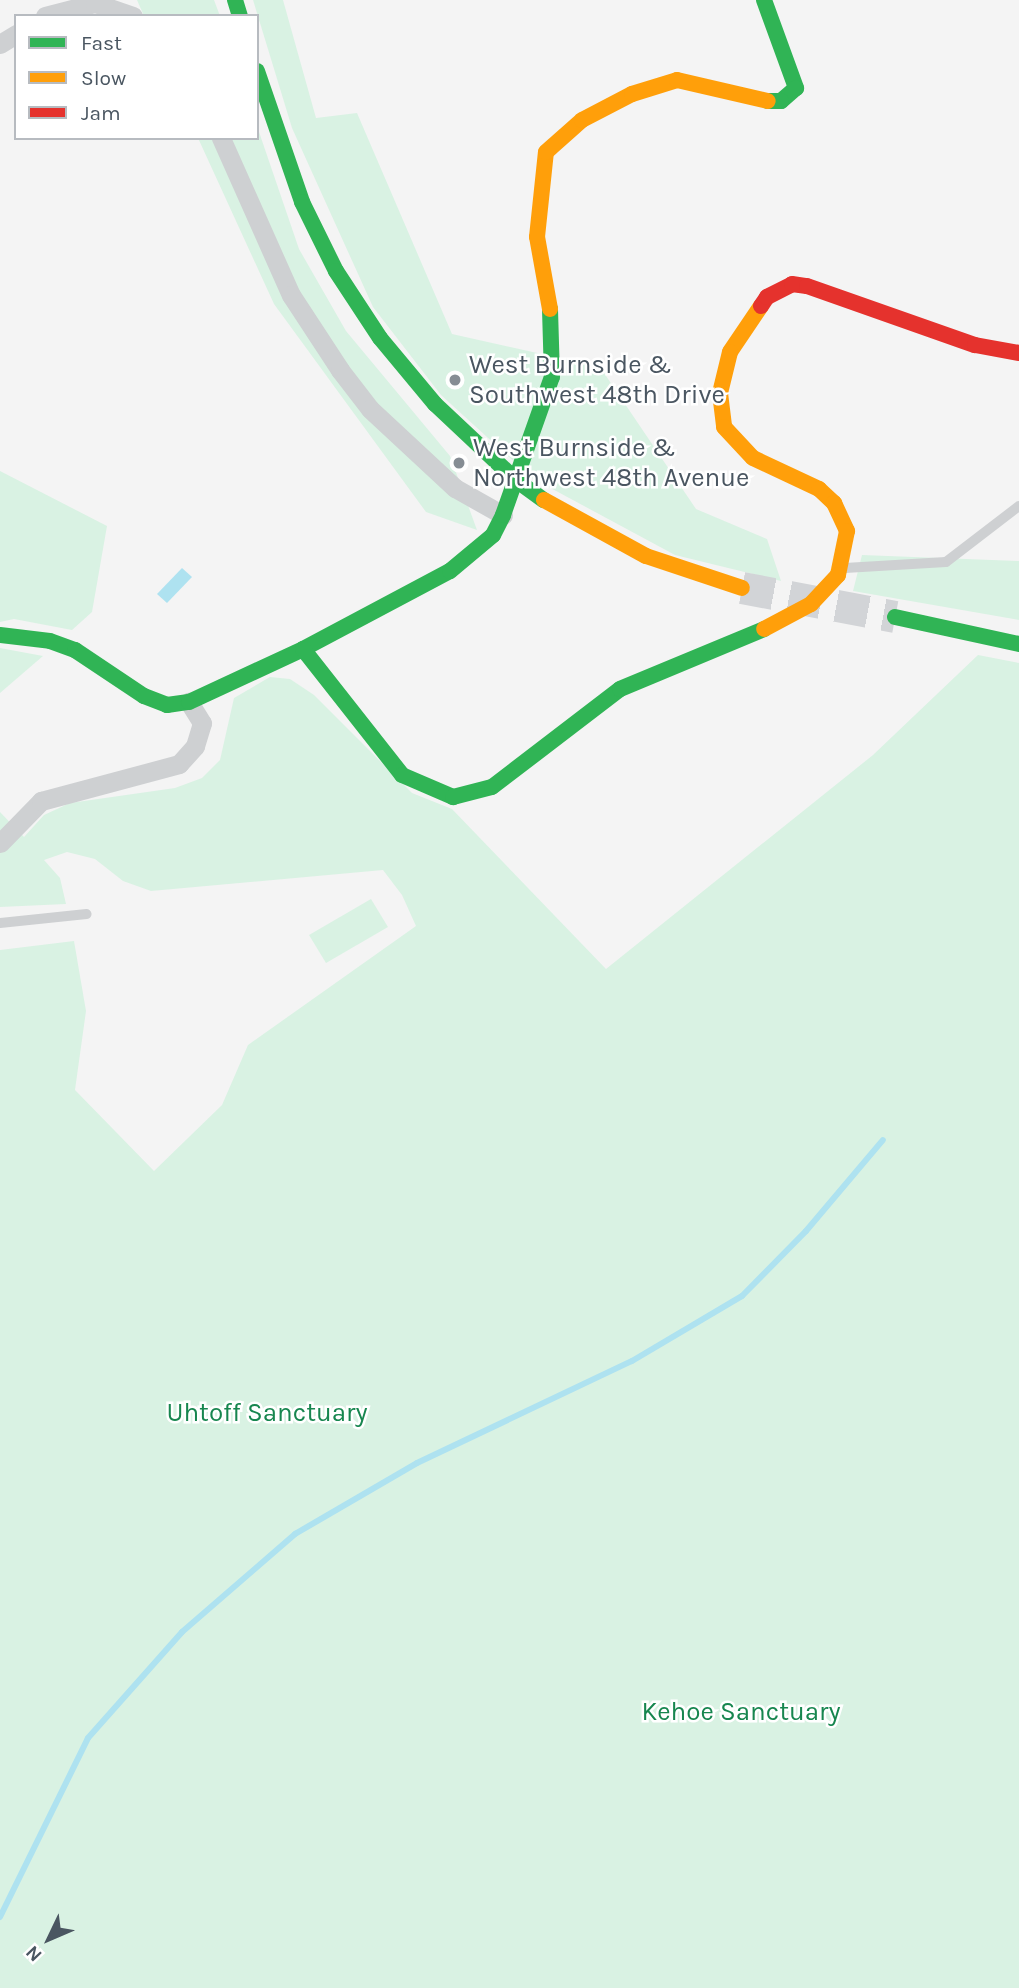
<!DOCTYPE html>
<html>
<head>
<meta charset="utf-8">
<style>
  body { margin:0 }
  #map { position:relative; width:1019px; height:1988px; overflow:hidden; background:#f4f4f4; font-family:Karla,sans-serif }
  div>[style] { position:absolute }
  .green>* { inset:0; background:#d9f2e3 }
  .water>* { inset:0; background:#aee2f0 }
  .stream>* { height:6px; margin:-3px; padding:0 3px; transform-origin:3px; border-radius:3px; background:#aee2f0 }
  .primary-tunnel>* { height:32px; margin-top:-16px; transform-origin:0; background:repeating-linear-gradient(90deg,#d2d4d7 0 32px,transparent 0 48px) }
  .lane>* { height:10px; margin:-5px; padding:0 5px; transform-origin:5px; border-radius:5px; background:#ced0d2 }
  .street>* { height:19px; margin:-9.5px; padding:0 9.5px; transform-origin:9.5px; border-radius:9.5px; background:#ced0d2 }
  .fast>* { height:16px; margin:-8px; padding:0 8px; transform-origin:8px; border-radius:8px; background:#30b455 }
  .slow>* { height:16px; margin:-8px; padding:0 8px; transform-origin:8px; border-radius:8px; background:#ff9f0a }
  .jam>* { height:16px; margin:-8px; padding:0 8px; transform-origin:8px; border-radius:8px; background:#e5322d }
  .dots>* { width:19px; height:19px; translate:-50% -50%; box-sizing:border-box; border:4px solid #fff; border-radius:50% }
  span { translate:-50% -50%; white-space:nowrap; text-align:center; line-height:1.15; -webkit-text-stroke:5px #fff; paint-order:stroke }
  .poi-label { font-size:26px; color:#4a5661 }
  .left { translate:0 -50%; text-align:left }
  .park-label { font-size:26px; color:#17864f }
  .legend { position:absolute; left:14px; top:14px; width:245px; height:126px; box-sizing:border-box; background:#fff; border:2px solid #b7bbc0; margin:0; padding:9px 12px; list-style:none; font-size:21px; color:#4a5661 }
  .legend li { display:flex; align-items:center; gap:14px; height:35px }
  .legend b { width:35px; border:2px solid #b7bbc0 }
  .north { position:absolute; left:14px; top:1904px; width:70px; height:70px; -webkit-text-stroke:5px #fff; paint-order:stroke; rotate:226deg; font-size:19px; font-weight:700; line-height:28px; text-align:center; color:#4a5661 }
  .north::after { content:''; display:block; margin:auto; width:24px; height:32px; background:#4a5661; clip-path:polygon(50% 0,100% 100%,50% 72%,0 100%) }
</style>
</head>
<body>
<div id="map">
  <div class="green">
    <div style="clip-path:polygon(137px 0,214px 0,220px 16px,144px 16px)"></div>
    <div style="clip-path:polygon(253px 0,283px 0,316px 118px,357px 113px,452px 334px,600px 367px,696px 509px,767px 539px,781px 581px,675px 555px,532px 478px,441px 395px,373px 307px,292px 128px)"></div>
    <div style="clip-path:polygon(257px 126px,299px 249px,346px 331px,450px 456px,477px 530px,426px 512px,274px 304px,198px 138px,257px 138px)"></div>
    <div style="clip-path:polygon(0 471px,107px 526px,92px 612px,72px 630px,14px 619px,0 622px)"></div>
    <div style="clip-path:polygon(862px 555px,1019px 561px,1019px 620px,853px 591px)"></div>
    <div style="clip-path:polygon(0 648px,43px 656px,0 693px)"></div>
    <div style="clip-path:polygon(978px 655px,1019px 663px,1019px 1988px,0 1988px,0 950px,74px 941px,86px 1011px,75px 1090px,154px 1171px,222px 1105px,248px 1045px,416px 926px,402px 895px,383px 870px,151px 891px,123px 881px,95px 859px,67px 852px,44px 860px,60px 878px,66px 904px,0 907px,0 812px,24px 837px,44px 815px,70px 803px,175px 788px,202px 778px,220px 760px,234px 698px,270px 677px,290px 679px,314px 695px,412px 793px,452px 809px,606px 969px,873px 755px)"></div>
    <div style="clip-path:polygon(371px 899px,388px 927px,326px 963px,309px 935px)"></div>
  </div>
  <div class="water">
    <div style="clip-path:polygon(182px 568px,192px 577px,167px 603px,157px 594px)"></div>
  </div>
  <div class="stream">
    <div style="left:0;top:1917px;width:199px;rotate:-63.8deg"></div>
    <div style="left:88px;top:1738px;width:142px;rotate:-48.4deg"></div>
    <div style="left:182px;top:1632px;width:150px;rotate:-40.9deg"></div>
    <div style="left:295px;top:1534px;width:141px;rotate:-30.2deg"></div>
    <div style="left:417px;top:1463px;width:238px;rotate:-25.4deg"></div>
    <div style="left:632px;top:1361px;width:128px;rotate:-30.6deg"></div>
    <div style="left:742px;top:1296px;width:91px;rotate:-45.4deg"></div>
    <div style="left:806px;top:1231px;width:119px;rotate:-49.8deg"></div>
  </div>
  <div class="primary-tunnel">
    <div style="left:742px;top:588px;width:156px;rotate:10.7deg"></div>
  </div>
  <div class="lane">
    <div style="left:845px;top:568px;width:101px;rotate:-3.4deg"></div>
    <div style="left:946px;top:562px;width:92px;rotate:-37.5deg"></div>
    <div style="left:0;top:923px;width:87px;rotate:-5.9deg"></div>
  </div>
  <div class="street">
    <div style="left:45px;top:16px;width:52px;rotate:-14.6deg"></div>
    <div style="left:95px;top:3px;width:40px;rotate:18.9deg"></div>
    <div style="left:0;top:44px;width:19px;rotate:-32deg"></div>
    <div style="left:221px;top:138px;width:172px;rotate:66deg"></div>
    <div style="left:291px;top:295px;width:90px;rotate:56.8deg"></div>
    <div style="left:340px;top:370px;width:49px;rotate:52.4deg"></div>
    <div style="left:370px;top:409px;width:116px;rotate:42.9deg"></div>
    <div style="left:455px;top:488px;width:55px;rotate:29.4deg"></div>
    <div style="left:0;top:843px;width:59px;rotate:-45.7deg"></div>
    <div style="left:41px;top:801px;width:143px;rotate:-15deg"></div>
    <div style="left:179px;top:764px;width:24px;rotate:-48deg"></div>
    <div style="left:195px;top:746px;width:24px;rotate:-73deg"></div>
    <div style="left:202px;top:723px;width:25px;rotate:-122deg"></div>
  </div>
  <div class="fast">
    <div style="left:235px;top:0;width:17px;rotate:73deg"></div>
    <div style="left:764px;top:0;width:94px;rotate:70deg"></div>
    <div style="left:796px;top:88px;width:20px;rotate:139deg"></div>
    <div style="left:781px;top:101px;width:13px;rotate:180deg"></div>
    <div style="left:257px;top:71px;width:139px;rotate:71deg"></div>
    <div style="left:302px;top:202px;width:77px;rotate:63.8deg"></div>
    <div style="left:336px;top:271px;width:80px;rotate:56.7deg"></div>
    <div style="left:380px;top:338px;width:86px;rotate:50.2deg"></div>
    <div style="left:435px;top:404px;width:111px;rotate:43.2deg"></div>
    <div style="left:516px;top:480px;width:34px;rotate:36deg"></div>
    <div style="left:895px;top:617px;width:127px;rotate:12.3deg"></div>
    <div style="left:0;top:635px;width:50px;rotate:6.8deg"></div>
    <div style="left:50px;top:641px;width:27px;rotate:20deg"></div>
    <div style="left:75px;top:650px;width:83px;rotate:33.7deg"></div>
    <div style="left:144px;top:696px;width:25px;rotate:21deg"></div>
    <div style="left:167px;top:705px;width:22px;rotate:-8deg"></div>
    <div style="left:189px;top:702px;width:126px;rotate:-24.9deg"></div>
    <div style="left:303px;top:649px;width:166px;rotate:-28deg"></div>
    <div style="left:450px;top:571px;width:56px;rotate:-39.9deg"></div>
    <div style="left:493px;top:535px;width:22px;rotate:-63deg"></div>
    <div style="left:503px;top:515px;width:146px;rotate:-70.5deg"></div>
    <div style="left:552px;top:377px;width:68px;rotate:-91.7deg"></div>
    <div style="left:303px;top:649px;width:160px;rotate:51.8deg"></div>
    <div style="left:402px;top:775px;width:56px;rotate:23.3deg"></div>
    <div style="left:453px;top:797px;width:40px;rotate:-14.4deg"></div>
    <div style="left:492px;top:787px;width:161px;rotate:-37.4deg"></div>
    <div style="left:620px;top:689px;width:156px;rotate:-22.6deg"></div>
  </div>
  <div class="slow">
    <div style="left:761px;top:306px;width:55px;rotate:124deg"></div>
    <div style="left:730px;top:352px;width:42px;rotate:103.7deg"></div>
    <div style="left:720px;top:393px;width:34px;rotate:83deg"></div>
    <div style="left:724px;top:427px;width:42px;rotate:46.9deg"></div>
    <div style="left:753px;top:458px;width:73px;rotate:25.2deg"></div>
    <div style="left:819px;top:489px;width:21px;rotate:43deg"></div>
    <div style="left:834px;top:503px;width:31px;rotate:65deg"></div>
    <div style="left:847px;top:531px;width:45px;rotate:101.6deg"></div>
    <div style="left:838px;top:575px;width:40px;rotate:133deg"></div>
    <div style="left:811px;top:604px;width:53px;rotate:152deg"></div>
    <div style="left:550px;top:309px;width:73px;rotate:-100.2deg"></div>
    <div style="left:537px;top:237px;width:85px;rotate:-84deg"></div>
    <div style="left:546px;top:152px;width:48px;rotate:-41.6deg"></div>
    <div style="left:582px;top:120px;width:56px;rotate:-27.5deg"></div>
    <div style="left:632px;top:94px;width:47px;rotate:-17.3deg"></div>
    <div style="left:677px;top:80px;width:93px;rotate:13deg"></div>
    <div style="left:544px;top:500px;width:116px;rotate:28.8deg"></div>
    <div style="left:646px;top:556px;width:101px;rotate:18.4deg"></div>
  </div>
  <div class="jam">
    <div style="left:761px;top:306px;width:11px;rotate:-56deg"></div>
    <div style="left:767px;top:297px;width:28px;rotate:-27deg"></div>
    <div style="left:792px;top:284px;width:15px;rotate:8deg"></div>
    <div style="left:807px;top:286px;width:178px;rotate:19.4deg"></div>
    <div style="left:975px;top:345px;width:45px;rotate:10.3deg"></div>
  </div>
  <div class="dots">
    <div style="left:455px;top:380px;background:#868d94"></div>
    <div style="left:459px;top:463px;background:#868d94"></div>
  </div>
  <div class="poi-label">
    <span class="left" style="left:469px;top:380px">West Burnside &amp;<br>Southwest 48th Drive</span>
    <span class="left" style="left:473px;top:463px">West Burnside &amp;<br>Northwest 48th Avenue</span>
  </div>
  <div class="park-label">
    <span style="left:267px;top:1413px">Uhtoff Sanctuary</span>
    <span style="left:741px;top:1712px">Kehoe Sanctuary</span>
  </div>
  <ul class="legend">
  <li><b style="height:9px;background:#30b455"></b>Fast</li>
  <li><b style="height:9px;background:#ff9f0a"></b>Slow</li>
  <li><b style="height:9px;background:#e5322d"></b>Jam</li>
  </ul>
  <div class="north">N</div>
</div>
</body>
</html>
